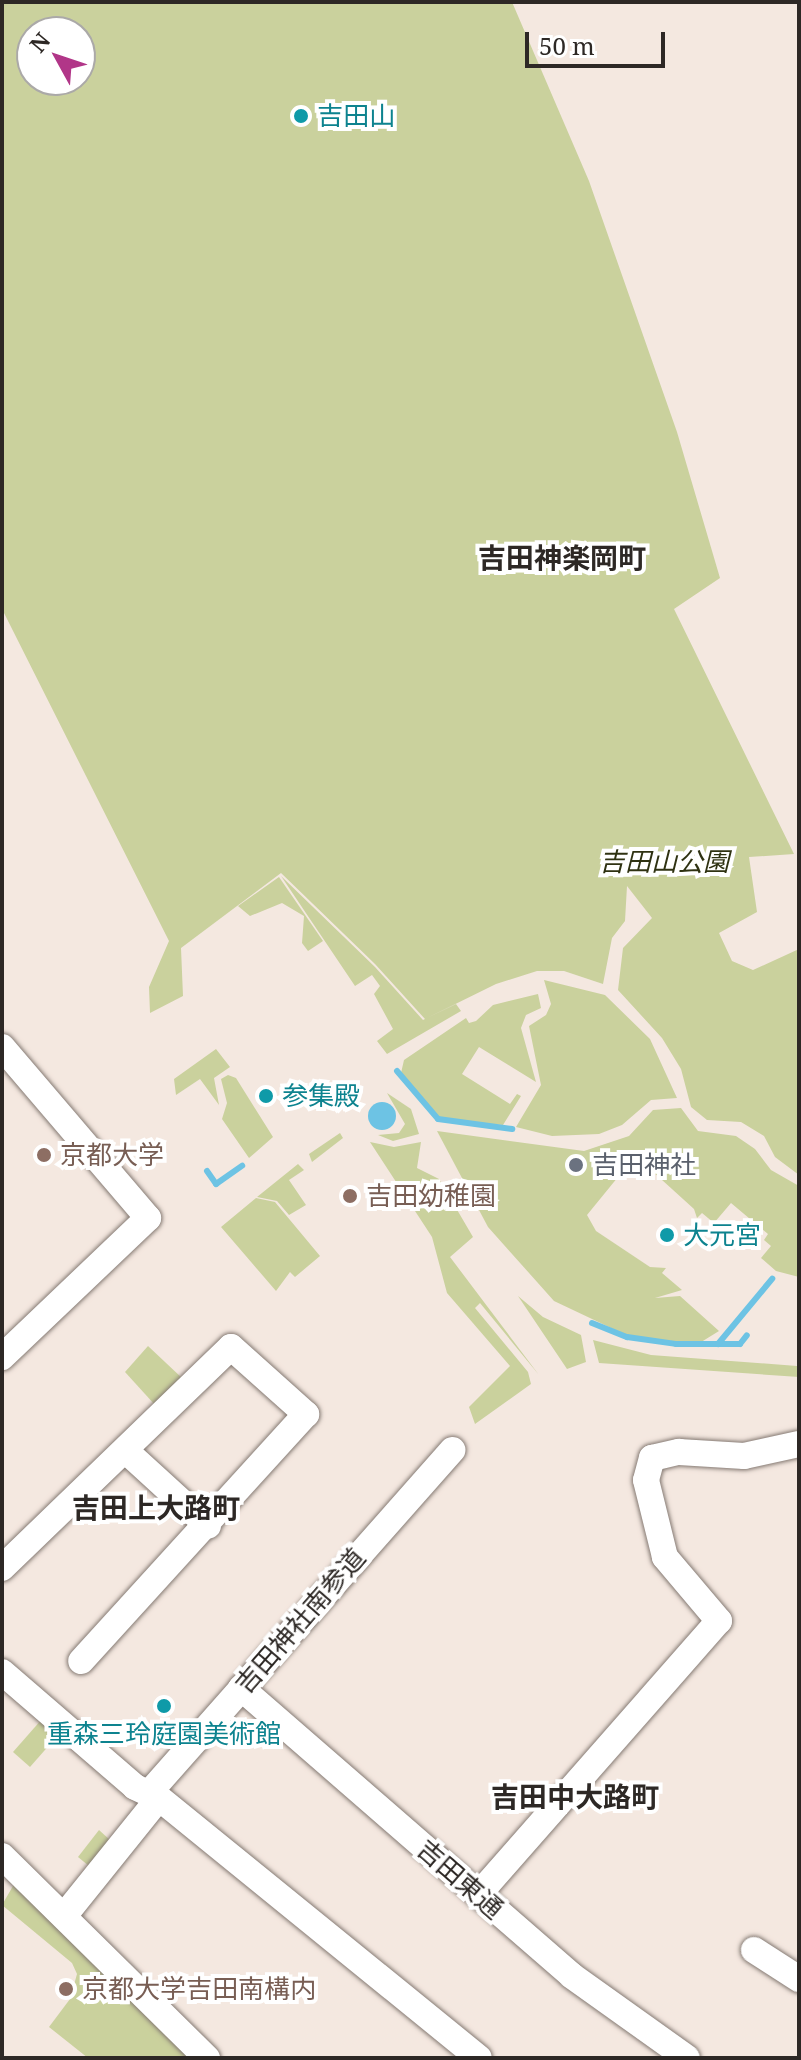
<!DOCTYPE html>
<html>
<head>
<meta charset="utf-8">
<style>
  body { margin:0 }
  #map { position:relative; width:801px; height:2060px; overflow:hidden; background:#f4e8e0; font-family:"Noto Serif","Noto Sans JP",serif }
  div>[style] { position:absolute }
  .green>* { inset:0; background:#cad19d }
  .water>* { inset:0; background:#6dc3e4 }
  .round { border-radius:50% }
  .stream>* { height:6px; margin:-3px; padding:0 3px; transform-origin:3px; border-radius:3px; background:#6dc3e4 }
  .roads { filter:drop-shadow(0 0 2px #857a73) drop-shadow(0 0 2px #857a73) }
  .minor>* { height:26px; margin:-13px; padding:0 13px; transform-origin:13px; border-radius:13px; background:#fff }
  .dots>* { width:22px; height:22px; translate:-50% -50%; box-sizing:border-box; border:4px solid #fff; border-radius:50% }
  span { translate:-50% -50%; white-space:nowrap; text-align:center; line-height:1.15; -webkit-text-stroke:8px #fff; paint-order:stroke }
  .culture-label { font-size:26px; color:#0d838f }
  .left { translate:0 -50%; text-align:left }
  .park-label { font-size:26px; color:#2f3212; font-style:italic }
  .education-label { font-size:26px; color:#785e54 }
  .worship-label { font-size:26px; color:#5b616d }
  .street-label { font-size:26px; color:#2d2825 }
  .neighbourhood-label { font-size:28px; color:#2d2825; font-weight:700 }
  .frame { position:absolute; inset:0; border:4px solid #2d2825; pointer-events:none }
  .north { position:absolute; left:16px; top:16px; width:80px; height:80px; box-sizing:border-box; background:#fff; border:2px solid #aba9a8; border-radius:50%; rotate:310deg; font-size:22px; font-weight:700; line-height:32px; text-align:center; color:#2d2825 }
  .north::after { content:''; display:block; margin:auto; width:28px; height:36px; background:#b13688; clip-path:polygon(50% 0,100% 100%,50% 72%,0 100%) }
  .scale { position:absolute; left:525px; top:32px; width:140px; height:36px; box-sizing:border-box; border:4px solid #2d2825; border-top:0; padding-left:10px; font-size:24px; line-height:28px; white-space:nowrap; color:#2d2825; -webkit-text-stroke:6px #fff; paint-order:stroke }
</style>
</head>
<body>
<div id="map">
  <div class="green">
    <div style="clip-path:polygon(evenodd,2px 2px,512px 2px,589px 181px,677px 432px,720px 578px,674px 609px,794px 854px,749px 857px,757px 912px,719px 933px,732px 961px,753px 970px,799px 949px,799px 1175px,775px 1157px,764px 1136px,741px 1122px,707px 1120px,691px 1107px,681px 1069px,662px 1038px,618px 990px,623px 948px,652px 918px,627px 886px,625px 921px,612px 938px,603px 984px,564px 971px,537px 971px,496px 984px,427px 1018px,456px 1004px,461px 1011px,387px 1054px,377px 1041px,393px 1029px,374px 994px,380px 986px,372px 975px,355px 986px,281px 876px,375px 967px,423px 1020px,425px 1019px,375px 964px,281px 873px,181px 948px,183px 996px,150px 1013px,149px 987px,169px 941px,2px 609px,2px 2px,32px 32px,80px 32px,80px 80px,32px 80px,32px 32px)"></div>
    <div style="clip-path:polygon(279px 877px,323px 941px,308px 951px,302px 943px,304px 916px,282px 903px,250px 916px,238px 906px)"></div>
    <div style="clip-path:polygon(544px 980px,605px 995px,650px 1039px,677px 1098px,651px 1100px,622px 1125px,599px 1134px,552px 1136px,516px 1127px,541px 1085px,529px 1026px,546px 1015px,551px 1004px)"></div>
    <div style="clip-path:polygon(538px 994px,541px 1008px,526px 1015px,521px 1028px,536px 1082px,479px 1047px,462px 1074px,510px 1104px,517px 1094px,521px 1096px,503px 1125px,447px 1121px,428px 1110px,401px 1073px,404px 1060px,466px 1018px,469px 1023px,476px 1021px,493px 1005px)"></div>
    <div style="clip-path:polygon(216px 1049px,230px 1067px,214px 1078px,219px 1105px,200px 1079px,176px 1095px,174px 1079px)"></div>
    <div style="clip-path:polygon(228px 1075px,236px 1078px,273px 1137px,249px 1158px,222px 1119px,227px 1103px,221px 1079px)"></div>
    <div style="clip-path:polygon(387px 1093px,411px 1109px,419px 1134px,393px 1141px,378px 1135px,399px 1133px,405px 1124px)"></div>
    <div style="clip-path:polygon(681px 1108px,698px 1131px,736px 1136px,755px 1149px,771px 1170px,799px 1186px,799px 1277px,776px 1271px,761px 1258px,771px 1246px,764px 1240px,768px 1234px,731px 1203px,714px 1223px,702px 1213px,697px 1218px,694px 1209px,651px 1170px,627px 1166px,587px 1215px,596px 1231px,650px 1267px,666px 1268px,662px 1273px,682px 1290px,655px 1298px,680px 1296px,719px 1331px,698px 1344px,628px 1336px,554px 1301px,488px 1227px,437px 1131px,584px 1151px,629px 1136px,653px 1110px)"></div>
    <div style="clip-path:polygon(340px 1133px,343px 1138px,312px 1162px,309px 1154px)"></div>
    <div style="clip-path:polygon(370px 1142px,394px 1147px,421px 1142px,417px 1168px,439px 1179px,473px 1237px,450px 1257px,539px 1375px,480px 1303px,475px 1308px,528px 1372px,531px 1384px,475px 1424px,469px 1407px,510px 1366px,447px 1293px,432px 1237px)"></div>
    <div style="clip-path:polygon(298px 1164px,304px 1170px,289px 1180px,306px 1205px,289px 1215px,277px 1201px,257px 1197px)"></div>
    <div style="clip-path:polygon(256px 1198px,275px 1202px,320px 1256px,295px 1277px,290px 1272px,276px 1291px,221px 1227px)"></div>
    <div style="clip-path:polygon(518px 1296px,543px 1317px,581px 1335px,586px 1362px,567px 1369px)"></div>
    <div style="clip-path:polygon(593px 1340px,651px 1355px,797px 1366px,799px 1377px,599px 1363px)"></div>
    <div style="clip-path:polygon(148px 1346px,182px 1378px,155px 1405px,125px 1372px)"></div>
    <div style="clip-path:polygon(42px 1719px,59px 1734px,30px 1767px,13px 1752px)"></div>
    <div style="clip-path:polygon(99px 1830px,110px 1840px,89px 1866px,78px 1857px)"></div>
    <div style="clip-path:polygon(17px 1879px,199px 2058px,88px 2058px,49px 2027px,70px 1999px,77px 1974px,72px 1963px,2px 1905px)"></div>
  </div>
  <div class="water">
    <div class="round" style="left:368px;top:1102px;width:28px;height:28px"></div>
  </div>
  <div class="stream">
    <div style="left:397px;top:1071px;width:63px;rotate:49.5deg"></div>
    <div style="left:438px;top:1119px;width:75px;rotate:7.7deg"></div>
    <div style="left:207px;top:1171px;width:16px;rotate:55deg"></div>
    <div style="left:216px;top:1184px;width:32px;rotate:-35deg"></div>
    <div style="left:592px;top:1323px;width:38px;rotate:22deg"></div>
    <div style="left:627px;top:1337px;width:49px;rotate:8.1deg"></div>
    <div style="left:676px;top:1344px;width:64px"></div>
    <div style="left:740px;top:1344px;width:11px;rotate:-52deg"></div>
    <div style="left:718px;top:1344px;width:85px;rotate:-50.3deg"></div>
  </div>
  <div class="roads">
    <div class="minor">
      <div style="left:2px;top:1047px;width:225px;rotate:49.5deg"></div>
      <div style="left:148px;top:1218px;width:202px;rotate:136.4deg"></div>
      <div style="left:126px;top:1451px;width:111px;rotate:42.4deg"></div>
      <div style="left:2px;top:1568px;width:318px;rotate:-44deg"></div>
      <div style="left:231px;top:1347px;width:101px;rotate:41.8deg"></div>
      <div style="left:306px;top:1414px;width:334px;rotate:132.3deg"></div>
      <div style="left:2px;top:1672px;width:176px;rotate:40.8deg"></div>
      <div style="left:135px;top:1787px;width:26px;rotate:25deg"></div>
      <div style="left:159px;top:1798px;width:412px;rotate:39.1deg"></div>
      <div style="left:241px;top:1688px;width:439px;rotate:41deg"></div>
      <div style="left:572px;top:1976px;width:141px;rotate:35.5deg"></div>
      <div style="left:149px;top:1793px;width:458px;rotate:-48.5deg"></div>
      <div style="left:2px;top:1856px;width:288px;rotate:44.6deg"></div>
      <div style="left:478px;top:1895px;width:365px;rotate:-48.7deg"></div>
      <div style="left:719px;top:1621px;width:84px;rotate:-130.2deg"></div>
      <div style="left:665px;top:1557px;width:79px;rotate:-103.9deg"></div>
      <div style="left:646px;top:1480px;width:23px;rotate:-75deg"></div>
      <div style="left:652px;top:1458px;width:28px;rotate:-13deg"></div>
      <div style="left:679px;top:1452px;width:65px;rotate:3.5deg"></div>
      <div style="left:744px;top:1456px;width:56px;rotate:-12.3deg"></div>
      <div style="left:64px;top:1916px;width:151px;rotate:-51.2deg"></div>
      <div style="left:754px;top:1950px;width:54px;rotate:32.8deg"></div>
    </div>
  </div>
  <div class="dots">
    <div style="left:301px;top:116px;background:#0f9aa8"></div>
    <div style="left:266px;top:1096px;background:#0f9aa8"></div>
    <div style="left:44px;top:1155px;background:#8d6e63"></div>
    <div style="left:576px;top:1165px;background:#6b7280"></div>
    <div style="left:350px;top:1196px;background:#8d6e63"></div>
    <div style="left:667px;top:1235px;background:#0f9aa8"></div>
    <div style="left:164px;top:1706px;background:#0f9aa8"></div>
    <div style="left:66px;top:1989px;background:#8d6e63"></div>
  </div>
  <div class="culture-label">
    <span class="left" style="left:317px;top:116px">吉田山</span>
    <span class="left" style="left:282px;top:1096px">参集殿</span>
    <span class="left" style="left:683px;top:1235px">大元宮</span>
    <span style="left:164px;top:1734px">重森三玲庭園美術館</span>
  </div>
  <div class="park-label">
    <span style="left:664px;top:862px">吉田山公園</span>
  </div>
  <div class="education-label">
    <span class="left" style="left:60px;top:1155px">京都大学</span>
    <span class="left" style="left:366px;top:1196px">吉田幼稚園</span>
    <span class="left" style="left:82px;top:1989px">京都大学吉田南構内</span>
  </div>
  <div class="worship-label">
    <span class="left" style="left:592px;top:1165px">吉田神社</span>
  </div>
  <div class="street-label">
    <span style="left:300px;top:1621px;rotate:-49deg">吉田神社南参道</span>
    <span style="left:460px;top:1879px;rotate:41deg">吉田東通</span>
  </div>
  <div class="neighbourhood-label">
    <span style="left:562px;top:557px">吉田神楽岡町</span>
    <span style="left:156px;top:1507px">吉田上大路町</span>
    <span style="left:575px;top:1796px">吉田中大路町</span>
  </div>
  <div class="frame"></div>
  <div class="north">N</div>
  <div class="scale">50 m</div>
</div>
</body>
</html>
